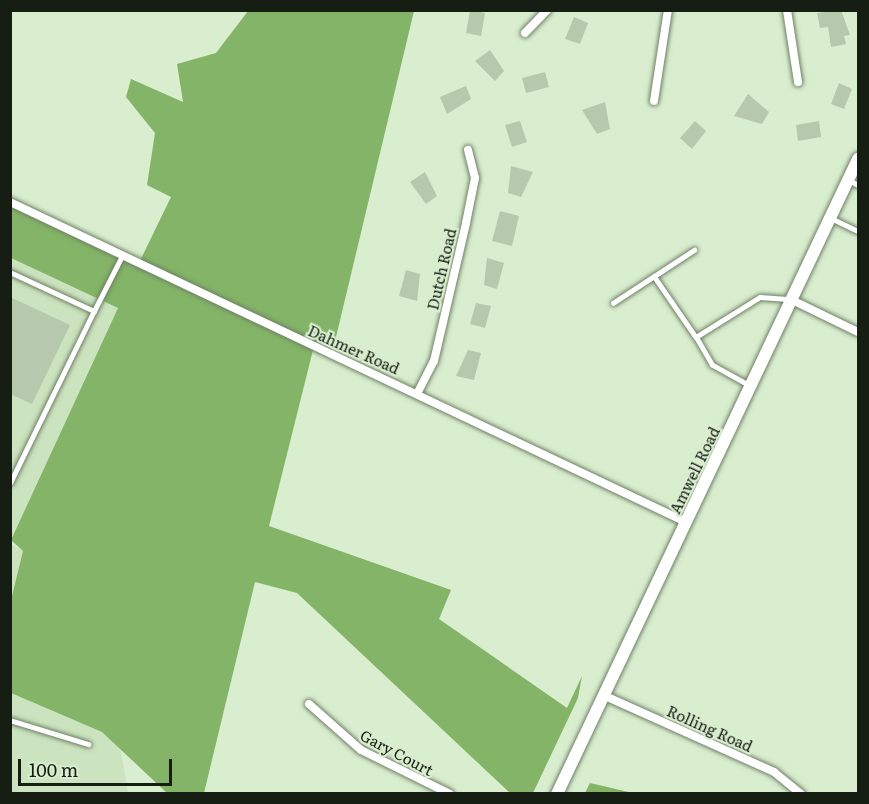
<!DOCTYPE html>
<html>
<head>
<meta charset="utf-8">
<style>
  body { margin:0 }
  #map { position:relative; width:869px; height:804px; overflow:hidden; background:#d9edcf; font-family:Literata,serif }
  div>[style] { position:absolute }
  .built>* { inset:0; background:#cbe3be }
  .forest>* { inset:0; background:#83b467 }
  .building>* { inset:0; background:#b6c9ac }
  .roads { filter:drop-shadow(0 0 2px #6f8166) drop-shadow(0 0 2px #6f8166) }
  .service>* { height:4.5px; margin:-2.25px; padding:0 2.25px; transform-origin:2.25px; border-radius:2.25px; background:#fff }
  .minor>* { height:8px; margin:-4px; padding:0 4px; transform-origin:4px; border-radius:4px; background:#fff }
  .secondary>* { height:12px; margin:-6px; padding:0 6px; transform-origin:6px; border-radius:6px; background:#fff }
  span { translate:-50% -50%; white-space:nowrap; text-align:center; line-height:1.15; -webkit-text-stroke:4.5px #d9edcf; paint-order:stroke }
  .street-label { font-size:15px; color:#161d13 }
  .frame { position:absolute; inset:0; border:12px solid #161d13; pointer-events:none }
  .scale { position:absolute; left:18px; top:759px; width:154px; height:27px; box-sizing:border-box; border:3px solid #161d13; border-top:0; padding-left:8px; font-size:18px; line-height:21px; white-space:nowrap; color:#161d13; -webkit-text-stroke:4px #d9edcf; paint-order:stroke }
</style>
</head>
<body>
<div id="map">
  <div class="built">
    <div style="clip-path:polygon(11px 257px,118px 308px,11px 540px)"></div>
    <div style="clip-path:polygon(11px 544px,23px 551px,11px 600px)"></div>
    <div style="clip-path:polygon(10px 693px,102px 732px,120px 746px,128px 793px,11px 793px)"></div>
  </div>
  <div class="forest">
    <div style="clip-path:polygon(248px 11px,414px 11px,331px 358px,313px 350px,269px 526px,451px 590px,439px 619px,567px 708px,582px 676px,578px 698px,533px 793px,510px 793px,297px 593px,255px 582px,204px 793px,167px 793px,102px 732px,11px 693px,11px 600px,23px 551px,11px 540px,118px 308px,11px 258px,10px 206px,137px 267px,171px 197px,147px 185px,155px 133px,126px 97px,131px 79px,183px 102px,177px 64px,216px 53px)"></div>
    <div style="clip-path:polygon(590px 783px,633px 793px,585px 793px)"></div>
  </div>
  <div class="building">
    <div style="clip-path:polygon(470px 10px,485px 13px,481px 36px,466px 33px)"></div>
    <div style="clip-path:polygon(841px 10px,850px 35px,844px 36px,846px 44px,831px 47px,828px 27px,820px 28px,817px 13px)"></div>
    <div style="clip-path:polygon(574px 17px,588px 23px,580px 44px,565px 39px)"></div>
    <div style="clip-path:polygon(490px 50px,504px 71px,495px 81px,475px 61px)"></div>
    <div style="clip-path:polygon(545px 72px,549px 87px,526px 93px,522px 78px)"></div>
    <div style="clip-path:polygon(839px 83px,852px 89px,844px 109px,831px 104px)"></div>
    <div style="clip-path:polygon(466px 86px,471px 99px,447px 114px,440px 97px)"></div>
    <div style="clip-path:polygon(748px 94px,769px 112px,762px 124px,734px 116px)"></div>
    <div style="clip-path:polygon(605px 102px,610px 129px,597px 134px,582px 110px)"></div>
    <div style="clip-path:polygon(520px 121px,527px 142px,512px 147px,505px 125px)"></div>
    <div style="clip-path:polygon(695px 121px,706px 131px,692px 149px,680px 138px)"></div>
    <div style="clip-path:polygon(819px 121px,821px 137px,798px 141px,796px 125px)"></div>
    <div style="clip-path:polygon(511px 166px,533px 172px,521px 197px,508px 193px)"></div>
    <div style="clip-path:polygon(425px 172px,437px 196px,426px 204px,410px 182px)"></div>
    <div style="clip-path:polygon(500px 211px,519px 216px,512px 246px,492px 241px)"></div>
    <div style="clip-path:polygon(487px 258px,504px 263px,497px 289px,484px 285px)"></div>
    <div style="clip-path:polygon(406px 270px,420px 274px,417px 301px,399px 296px)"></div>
    <div style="clip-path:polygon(10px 297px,70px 325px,32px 404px,10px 394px)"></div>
    <div style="clip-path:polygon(476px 303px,491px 306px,485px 328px,470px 324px)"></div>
    <div style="clip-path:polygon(468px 350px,481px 353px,474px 380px,456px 376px)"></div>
  </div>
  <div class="roads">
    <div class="service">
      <div style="left:849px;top:180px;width:10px;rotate:29deg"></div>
      <div style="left:831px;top:218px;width:30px;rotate:26deg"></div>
      <div style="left:10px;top:272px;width:93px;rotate:24.9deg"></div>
      <div style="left:94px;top:311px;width:62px;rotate:-63deg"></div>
      <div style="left:654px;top:276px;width:74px;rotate:55.5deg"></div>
      <div style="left:613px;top:303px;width:97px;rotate:-33.2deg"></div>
      <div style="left:748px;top:385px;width:41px;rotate:-150.9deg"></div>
      <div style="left:712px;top:365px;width:32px;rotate:-120deg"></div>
      <div style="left:696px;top:337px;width:75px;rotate:-32deg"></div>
      <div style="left:760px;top:297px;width:31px;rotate:4deg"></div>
      <div style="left:10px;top:483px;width:191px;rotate:-64deg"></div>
      <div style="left:10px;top:720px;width:82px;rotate:17.1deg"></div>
    </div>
    <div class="minor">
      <div style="left:787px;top:10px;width:73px;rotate:81.3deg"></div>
      <div style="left:525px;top:33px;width:32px;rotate:-46deg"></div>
      <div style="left:654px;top:101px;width:92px;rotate:-81.3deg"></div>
      <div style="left:10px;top:202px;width:748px;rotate:25.33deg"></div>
      <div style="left:792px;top:300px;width:73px;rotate:25.9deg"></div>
      <div style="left:418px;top:392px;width:35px;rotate:-63deg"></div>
      <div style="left:434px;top:361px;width:142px;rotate:-76.9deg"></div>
      <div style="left:466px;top:223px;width:46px;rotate:-78.7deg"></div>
      <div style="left:475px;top:178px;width:29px;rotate:-104deg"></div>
      <div style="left:603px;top:695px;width:188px;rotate:24.2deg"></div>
      <div style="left:774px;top:772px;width:35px;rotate:39deg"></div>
      <div style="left:309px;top:704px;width:69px;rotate:41.5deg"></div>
      <div style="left:361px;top:750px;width:99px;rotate:26.3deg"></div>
    </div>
    <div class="secondary">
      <div style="left:557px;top:794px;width:703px;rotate:-64.64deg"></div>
    </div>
  </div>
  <div class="street-label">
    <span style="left:441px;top:269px;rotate:-77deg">Dutch Road</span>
    <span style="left:354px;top:349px;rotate:24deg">Dahmer Road</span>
    <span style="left:694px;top:470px;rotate:-64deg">Amwell Road</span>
    <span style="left:710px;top:728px;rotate:24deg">Rolling Road</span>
    <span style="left:397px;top:752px;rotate:28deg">Gary Court</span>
  </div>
  <div class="frame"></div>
  <div class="scale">100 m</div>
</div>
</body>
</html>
